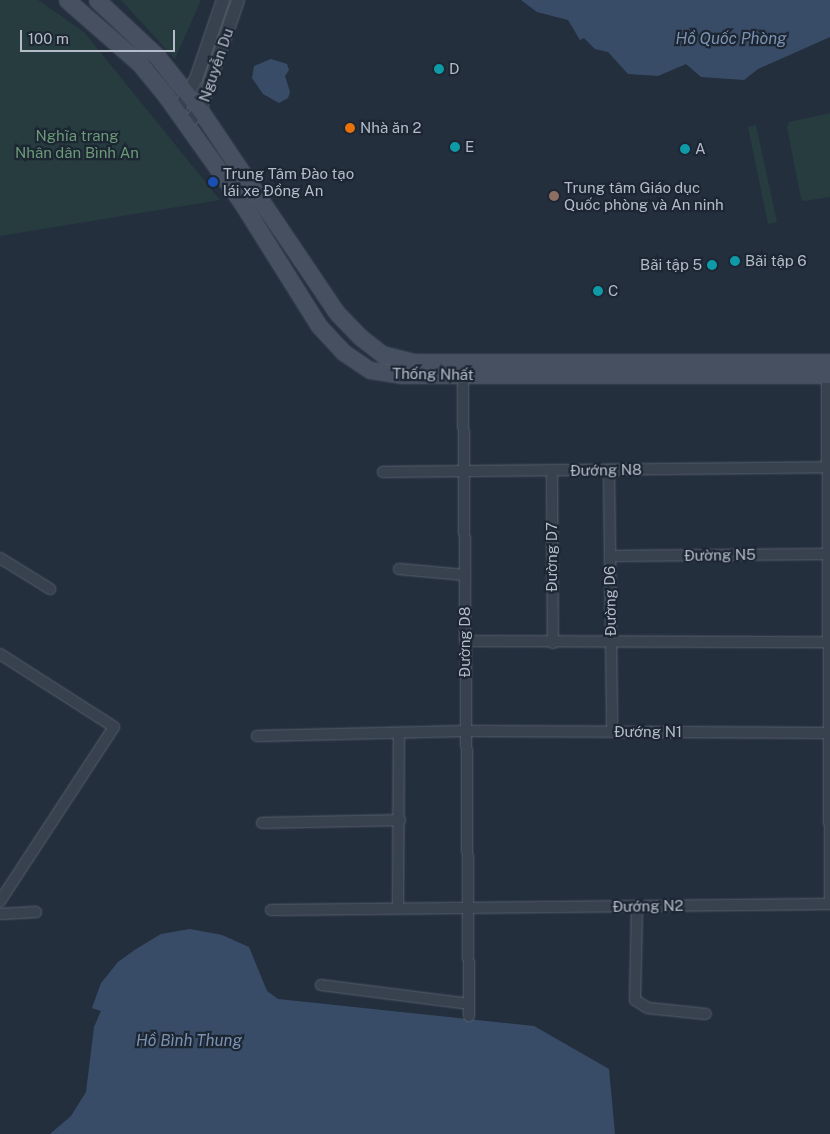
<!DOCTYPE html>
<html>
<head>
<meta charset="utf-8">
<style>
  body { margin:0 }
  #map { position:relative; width:830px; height:1134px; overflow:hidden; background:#242f3e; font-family:"Public Sans",sans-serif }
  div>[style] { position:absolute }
  .green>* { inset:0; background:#263c3f }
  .water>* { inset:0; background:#394c67 }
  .roads { filter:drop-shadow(0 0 1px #565f6c) drop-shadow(0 0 1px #565f6c) }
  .minor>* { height:10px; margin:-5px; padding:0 5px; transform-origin:5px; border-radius:5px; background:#38414e }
  .tertiary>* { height:12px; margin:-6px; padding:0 6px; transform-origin:6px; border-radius:6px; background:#38414e }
  .secondary>* { height:15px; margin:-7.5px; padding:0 7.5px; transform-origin:7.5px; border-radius:7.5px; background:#465061 }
  .dots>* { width:14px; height:14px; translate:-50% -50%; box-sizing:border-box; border:2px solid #1d2633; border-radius:50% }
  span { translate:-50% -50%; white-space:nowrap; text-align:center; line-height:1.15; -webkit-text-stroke:4.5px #1d2633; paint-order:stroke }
  .street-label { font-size:15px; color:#b4bcc9 }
  .poi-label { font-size:15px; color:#b4bcc9 }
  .left { translate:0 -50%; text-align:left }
  .right { translate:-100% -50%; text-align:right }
  .park-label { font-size:15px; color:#6b9a76 }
  .water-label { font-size:16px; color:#7c92b1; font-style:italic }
  .scale { position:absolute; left:20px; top:30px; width:155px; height:22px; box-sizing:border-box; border:2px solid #b4bcc9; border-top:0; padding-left:6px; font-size:15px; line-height:18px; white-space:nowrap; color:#b4bcc9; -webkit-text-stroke:4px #1d2633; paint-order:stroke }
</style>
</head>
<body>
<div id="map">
  <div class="green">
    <div style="clip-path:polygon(0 0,38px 0,84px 32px,220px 200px,0 236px)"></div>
    <div style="clip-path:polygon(121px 0,201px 0,175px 59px)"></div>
    <div style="clip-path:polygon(830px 113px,830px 197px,804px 201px,801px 199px,787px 127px,789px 122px)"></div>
    <div style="clip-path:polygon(756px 125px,777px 222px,768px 224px,748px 127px)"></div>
  </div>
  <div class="water">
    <div style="clip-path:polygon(521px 0,830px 0,830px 37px,758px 69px,744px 80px,701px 77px,686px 64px,658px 76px,628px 74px,608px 52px,595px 49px,584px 38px,580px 40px,568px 20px,537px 12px)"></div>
    <div style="clip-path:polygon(271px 59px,287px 64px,289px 70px,285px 76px,290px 92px,288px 98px,279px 103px,263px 94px,252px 78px,254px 66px)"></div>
    <div style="clip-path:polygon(190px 929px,222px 935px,249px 947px,267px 991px,278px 999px,534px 1026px,609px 1069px,615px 1134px,50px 1134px,71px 1116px,86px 1092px,94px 1027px,101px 1011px,92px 1008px,101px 983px,118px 962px,136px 949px,161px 934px)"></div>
  </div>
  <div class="roads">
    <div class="minor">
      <div style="left:827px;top:374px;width:530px;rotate:89.68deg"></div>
      <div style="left:463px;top:375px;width:641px;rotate:89.46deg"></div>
      <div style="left:552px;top:470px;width:173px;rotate:89.7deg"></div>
      <div style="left:609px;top:470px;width:262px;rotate:89.3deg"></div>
      <div style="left:383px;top:472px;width:445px;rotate:-0.6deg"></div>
      <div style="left:610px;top:556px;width:220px;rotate:-0.5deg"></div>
      <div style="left:0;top:558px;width:59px;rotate:31.8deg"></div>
      <div style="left:399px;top:569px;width:66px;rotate:5.2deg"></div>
      <div style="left:465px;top:641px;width:364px;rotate:0.2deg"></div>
      <div style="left:0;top:654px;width:135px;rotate:32.6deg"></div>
      <div style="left:114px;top:727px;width:208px;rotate:123.2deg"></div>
      <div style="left:257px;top:736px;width:209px;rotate:-1.4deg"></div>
      <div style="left:466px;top:731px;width:364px;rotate:0.3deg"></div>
      <div style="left:262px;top:823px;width:138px;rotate:-1.2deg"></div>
      <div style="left:637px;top:906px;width:94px;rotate:91.2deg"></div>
      <div style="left:635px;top:1000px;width:15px;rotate:32deg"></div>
      <div style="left:648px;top:1008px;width:58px;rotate:5.9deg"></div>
      <div style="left:398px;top:908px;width:174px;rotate:-89.7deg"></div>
      <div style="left:271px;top:910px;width:559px;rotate:-0.61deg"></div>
      <div style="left:0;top:914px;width:36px;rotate:-3deg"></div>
      <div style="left:321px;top:985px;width:149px;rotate:7.3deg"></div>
    </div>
    <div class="tertiary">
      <div style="left:177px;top:113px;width:39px;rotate:-61deg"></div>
      <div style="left:196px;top:79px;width:83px;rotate:-71.1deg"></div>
      <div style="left:186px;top:125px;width:21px;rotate:-47deg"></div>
      <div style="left:200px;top:110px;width:116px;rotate:-70.9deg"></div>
    </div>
    <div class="secondary">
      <div style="left:67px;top:0;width:96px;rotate:41.2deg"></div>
      <div style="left:139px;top:63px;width:43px;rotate:50.7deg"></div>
      <div style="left:166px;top:96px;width:128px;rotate:54.6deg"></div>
      <div style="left:240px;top:200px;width:149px;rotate:57.9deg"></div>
      <div style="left:319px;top:326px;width:35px;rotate:47deg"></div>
      <div style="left:343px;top:352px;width:32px;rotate:34deg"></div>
      <div style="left:370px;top:370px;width:31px;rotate:9deg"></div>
      <div style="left:401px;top:375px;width:429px"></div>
      <div style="left:97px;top:0;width:82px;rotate:43deg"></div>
      <div style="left:157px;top:56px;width:69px;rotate:51.5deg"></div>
      <div style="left:200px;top:110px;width:245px;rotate:56deg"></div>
      <div style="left:337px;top:313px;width:32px;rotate:46deg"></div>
      <div style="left:359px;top:336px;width:29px;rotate:38deg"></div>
      <div style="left:382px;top:354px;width:33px;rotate:14deg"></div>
      <div style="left:414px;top:362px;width:416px"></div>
    </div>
  </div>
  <div class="dots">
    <div style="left:439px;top:69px;background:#0f9aa8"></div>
    <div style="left:350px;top:128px;background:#e8710a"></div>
    <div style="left:455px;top:147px;background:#0f9aa8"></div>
    <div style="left:685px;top:149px;background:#0f9aa8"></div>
    <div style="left:213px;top:182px;background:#1a4fb4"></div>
    <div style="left:554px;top:196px;background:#8d6e63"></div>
    <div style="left:735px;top:261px;background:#0f9aa8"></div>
    <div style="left:712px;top:265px;background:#0f9aa8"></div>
    <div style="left:598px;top:291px;background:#0f9aa8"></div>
  </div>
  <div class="street-label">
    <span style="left:216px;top:65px;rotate:-71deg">Nguyễn Du</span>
    <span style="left:433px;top:374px;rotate:1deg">Thống Nhất</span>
    <span style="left:606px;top:470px;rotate:-1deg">Đướng N8</span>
    <span style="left:720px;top:555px;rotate:-1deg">Đường N5</span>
    <span style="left:552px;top:557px;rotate:-90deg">Đường D7</span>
    <span style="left:610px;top:601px;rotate:-91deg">Đường D6</span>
    <span style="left:465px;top:642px;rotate:-90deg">Đường D8</span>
    <span style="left:648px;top:732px">Đướng N1</span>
    <span style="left:648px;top:906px;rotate:-1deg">Đướng N2</span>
  </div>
  <div class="poi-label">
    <span class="left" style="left:449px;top:69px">D</span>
    <span class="left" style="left:360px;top:128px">Nhà ăn 2</span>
    <span class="left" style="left:465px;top:147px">E</span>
    <span class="left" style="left:695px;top:149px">A</span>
    <span class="left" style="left:223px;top:182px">Trung Tâm Đào tạo<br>lái xe Đồng An</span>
    <span class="left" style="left:564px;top:196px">Trung tâm Giáo dục<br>Quốc phòng và An ninh</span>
    <span class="left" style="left:745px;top:261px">Bãi tập 6</span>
    <span class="right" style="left:702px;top:265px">Bãi tập 5</span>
    <span class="left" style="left:608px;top:291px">C</span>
  </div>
  <div class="park-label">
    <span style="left:77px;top:144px">Nghĩa trang<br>Nhân dân Bình An</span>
  </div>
  <div class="water-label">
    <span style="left:731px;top:39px">Hồ Quốc Phòng</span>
    <span style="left:189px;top:1041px">Hồ Bình Thung</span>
  </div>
  <div class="scale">100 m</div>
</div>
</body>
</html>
